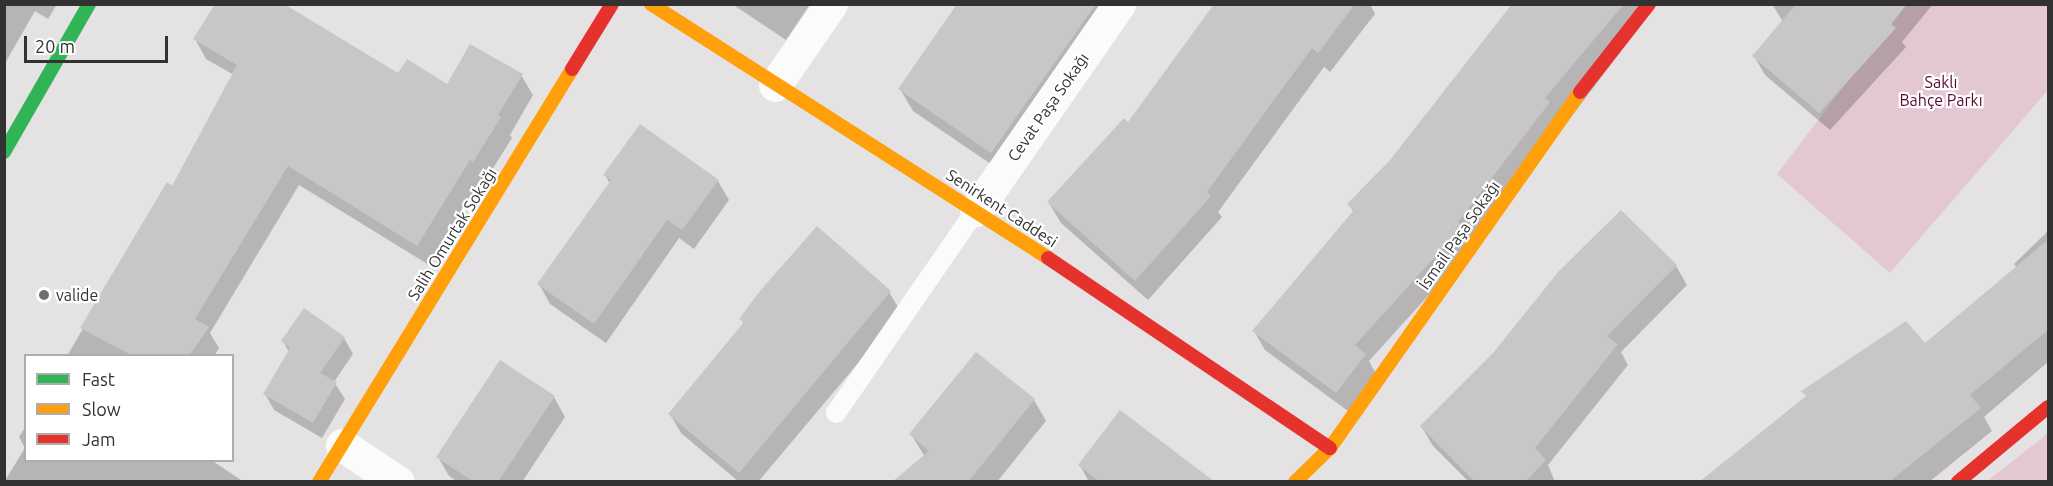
<!DOCTYPE html>
<html>
<head>
<meta charset="utf-8">
<style>
  body { margin:0 }
  #map { position:relative; width:2053px; height:486px; overflow:hidden; background:#e5e2e3; font-family:Ubuntu,sans-serif }
  div>[style] { position:absolute }
  .green>* { inset:0; background:#e3c8d2 }
  .shadow>* { inset:0; background:#0003 }
  .building>* { inset:0; background:#c8c6c6 }
  .lane>* { height:20px; margin:-10px; padding:0 10px; transform-origin:10px; border-radius:10px; background:#fbfbfb }
  .street>* { height:33px; margin:-16.5px; padding:0 16.5px; transform-origin:16.5px; border-radius:16.5px; background:#fbfbfb }
  .fast>* { height:14px; margin:-7px; padding:0 7px; transform-origin:7px; border-radius:7px; background:#30b455 }
  .slow>* { height:14px; margin:-7px; padding:0 7px; transform-origin:7px; border-radius:7px; background:#ff9f0a }
  .jam>* { height:14px; margin:-7px; padding:0 7px; transform-origin:7px; border-radius:7px; background:#e5322d }
  .dots>* { width:16px; height:16px; translate:-50% -50%; box-sizing:border-box; border:3px solid #fff; border-radius:50% }
  span { translate:-50% -50%; white-space:nowrap; text-align:center; line-height:1.15; -webkit-text-stroke:4.5px #fff; paint-order:stroke }
  .park-label { font-size:16px; color:#570932 }
  .street-label { font-size:16px; color:#333132 }
  .poi-label { font-size:16px; color:#333132 }
  .left { translate:0 -50%; text-align:left }
  .frame { position:absolute; inset:0; border:6px solid #333132; pointer-events:none }
  .legend { position:absolute; left:24px; top:354px; width:210px; height:108px; box-sizing:border-box; background:#fff; border:2px solid #adadad; margin:0; padding:8px 10px; list-style:none; font-size:18px; color:#333132 }
  .legend li { display:flex; align-items:center; gap:12px; height:30px }
  .legend b { width:30px; border:2px solid #adadad }
  .scale { position:absolute; left:24px; top:36px; width:144px; height:27px; box-sizing:border-box; border:3px solid #333132; border-top:0; padding-left:8px; font-size:18px; line-height:21px; white-space:nowrap; color:#333132; -webkit-text-stroke:4px #fff; paint-order:stroke }
</style>
</head>
<body>
<div id="map">
  <div class="green">
    <div style="clip-path:polygon(1906px 5px,2048px 5px,2048px 90px,1890px 273px,1777px 174px)"></div>
    <div style="clip-path:polygon(2048px 432px,2048px 481px,1987px 481px,2041px 439px)"></div>
  </div>
  <div class="shadow">
    <div style="clip-path:polygon(4px 4px,57px 4px,48px 19px,35px 11px,4px 65px)"></div>
    <div style="clip-path:polygon(732px 4px,810px 4px,786px 40px)"></div>
    <div style="clip-path:polygon(973px 4px,1114px 4px,1004px 173px,913px 111px,900px 89px)"></div>
    <div style="clip-path:polygon(1216px 4px,1370px 4px,1375px 14px,1330px 72px,1324px 67px,1218px 212px,1222px 217px,1148px 300px,1061px 223px,1049px 203px,1129px 124px)"></div>
    <div style="clip-path:polygon(1508px 4px,1657px 4px,1473px 246px,1369px 361px,1376px 374px,1348px 411px,1265px 350px,1254px 331px,1354px 213px,1349px 204px,1391px 161px,1511px 9px)"></div>
    <div style="clip-path:polygon(1772px 4px,1933px 4px,1902px 42px,1906px 47px,1830px 130px,1765px 75px,1754px 56px,1783px 22px)"></div>
    <div style="clip-path:polygon(195px 39px,447px 86px,521px 75px,533px 95px,510px 135px,512px 138px,485px 181px,481px 179px,429px 265px,299px 185px,210px 333px,219px 348px,214px 356px,67px 356px,167px 185px,173px 188px,234px 75px,206px 59px)"></div>
    <div style="clip-path:polygon(605px 175px,718px 181px,729px 200px,694px 249px,679px 238px,606px 343px,550px 304px,539px 284px,610px 184px)"></div>
    <div style="clip-path:polygon(2048px 231px,2048px 362px,1984px 417px,1992px 431px,1929px 482px,1701px 482px,1925px 345px,2017px 268px,2014px 264px)"></div>
    <div style="clip-path:polygon(1676px 266px,1687px 285px,1621px 352px,1628px 365px,1548px 465px,1555px 482px,1469px 482px,1433px 446px,1421px 426px)"></div>
    <div style="clip-path:polygon(889px 292px,901px 312px,758px 482px,739px 482px,681px 433px,670px 414px,744px 324px,741px 319px)"></div>
    <div style="clip-path:polygon(344px 338px,353px 354px,334px 382px,345px 399px,322px 438px,274px 410px,265px 394px,289px 352px,283px 341px)"></div>
    <div style="clip-path:polygon(554px 397px,565px 417px,522px 482px,458px 482px,449px 476px,438px 457px)"></div>
    <div style="clip-path:polygon(1034px 400px,1046px 421px,997px 482px,895px 482px,925px 457px,911px 434px)"></div>
    <div style="clip-path:polygon(26px 426px,26px 460px,211px 460px,244px 482px,4px 482px,25px 448px,19px 437px)"></div>
    <div style="clip-path:polygon(1080px 465px,1211px 482px,1089px 482px)"></div>
  </div>
  <div class="building">
    <div style="clip-path:polygon(215px 4px,284px 4px,398px 73px,407px 59px,447px 84px,470px 44px,523px 74px,498px 115px,501px 117px,473px 162px,470px 160px,417px 246px,288px 166px,195px 319px,209px 327px,189px 356px,133px 356px,80px 328px,167px 182px,172px 186px,237px 65px,193px 39px)"></div>
    <div style="clip-path:polygon(957px 4px,1096px 4px,991px 153px,898px 89px)"></div>
    <div style="clip-path:polygon(1214px 4px,1355px 4px,1318px 53px,1312px 48px,1207px 192px,1211px 196px,1135px 281px,1047px 202px,1124px 118px,1128px 122px)"></div>
    <div style="clip-path:polygon(1512px 4px,1624px 4px,1545px 98px,1550px 102px,1458px 222px,1463px 226px,1355px 345px,1366px 354px,1336px 393px,1252px 331px,1354px 210px,1347px 204px,1390px 160px)"></div>
    <div style="clip-path:polygon(1796px 4px,1907px 4px,1891px 24px,1896px 28px,1819px 113px,1752px 56px)"></div>
    <div style="clip-path:polygon(640px 124px,719px 180px,682px 230px,667px 220px,594px 324px,537px 284px,611px 180px,603px 175px)"></div>
    <div style="clip-path:polygon(1621px 210px,1677px 265px,1607px 336px,1618px 344px,1535px 448px,1546px 460px,1525px 482px,1475px 482px,1420px 426px,1493px 353px,1559px 271px)"></div>
    <div style="clip-path:polygon(817px 226px,891px 291px,739px 473px,668px 414px,744px 322px,739px 319px,760px 291px)"></div>
    <div style="clip-path:polygon(2049px 239px,2049px 329px,1970px 395px,1981px 408px,1889px 482px,1699px 482px,1806px 396px,1801px 391px,1906px 321px,1925px 343px)"></div>
    <div style="clip-path:polygon(304px 308px,345px 337px,320px 373px,337px 382px,313px 423px,263px 394px,290px 348px,281px 341px)"></div>
    <div style="clip-path:polygon(976px 352px,1035px 399px,968px 482px,892px 482px,929px 451px,909px 434px)"></div>
    <div style="clip-path:polygon(500px 360px,555px 396px,498px 482px,474px 482px,436px 457px)"></div>
    <div style="clip-path:polygon(1120px 410px,1215px 482px,1100px 482px,1078px 465px)"></div>
  </div>
  <div class="lane">
    <div style="left:836px;top:413px;width:247px;rotate:-55.4deg"></div>
  </div>
  <div class="street">
    <div style="left:775px;top:85px;width:98px;rotate:-55.3deg"></div>
    <div style="left:976px;top:210px;width:251px;rotate:-55.2deg"></div>
    <div style="left:342px;top:445px;width:67px;rotate:33.5deg"></div>
  </div>
  <div class="fast">
    <div style="left:4px;top:152px;width:171px;rotate:-60.1deg"></div>
  </div>
  <div class="slow">
    <div style="left:651px;top:4px;width:471px;rotate:32.6deg"></div>
    <div style="left:319px;top:482px;width:484px;rotate:-58.5deg"></div>
    <div style="left:1295px;top:482px;width:49px;rotate:-44.2deg"></div>
    <div style="left:1330px;top:448px;width:435px;rotate:-54.9deg"></div>
  </div>
  <div class="jam">
    <div style="left:572px;top:69px;width:76px;rotate:-58.4deg"></div>
    <div style="left:1580px;top:92px;width:112px;rotate:-51.9deg"></div>
    <div style="left:1048px;top:258px;width:340px;rotate:34deg"></div>
    <div style="left:1958px;top:482px;width:117px;rotate:-39.8deg"></div>
  </div>
  <div class="dots">
    <div style="left:44px;top:295px;background:#716f70"></div>
  </div>
  <div class="park-label">
    <span style="left:1941px;top:91px">Saklı<br>Bahçe Parkı</span>
  </div>
  <div class="street-label">
    <span style="left:1048px;top:107px;rotate:-55deg">Cevat Paşa Sokağı</span>
    <span style="left:1002px;top:208px;rotate:33deg">Senirkent Caddesi</span>
    <span style="left:452px;top:234px;rotate:-58deg">Salih Omurtak Sokağı</span>
    <span style="left:1459px;top:235px;rotate:-55deg">İsmail Paşa Sokağı</span>
  </div>
  <div class="poi-label">
    <span class="left" style="left:56px;top:295px">valide</span>
  </div>
  <div class="frame"></div>
  <ul class="legend">
  <li><b style="height:8px;background:#30b455"></b>Fast</li>
  <li><b style="height:8px;background:#ff9f0a"></b>Slow</li>
  <li><b style="height:8px;background:#e5322d"></b>Jam</li>
  </ul>
  <div class="scale">20 m</div>
</div>
</body>
</html>
